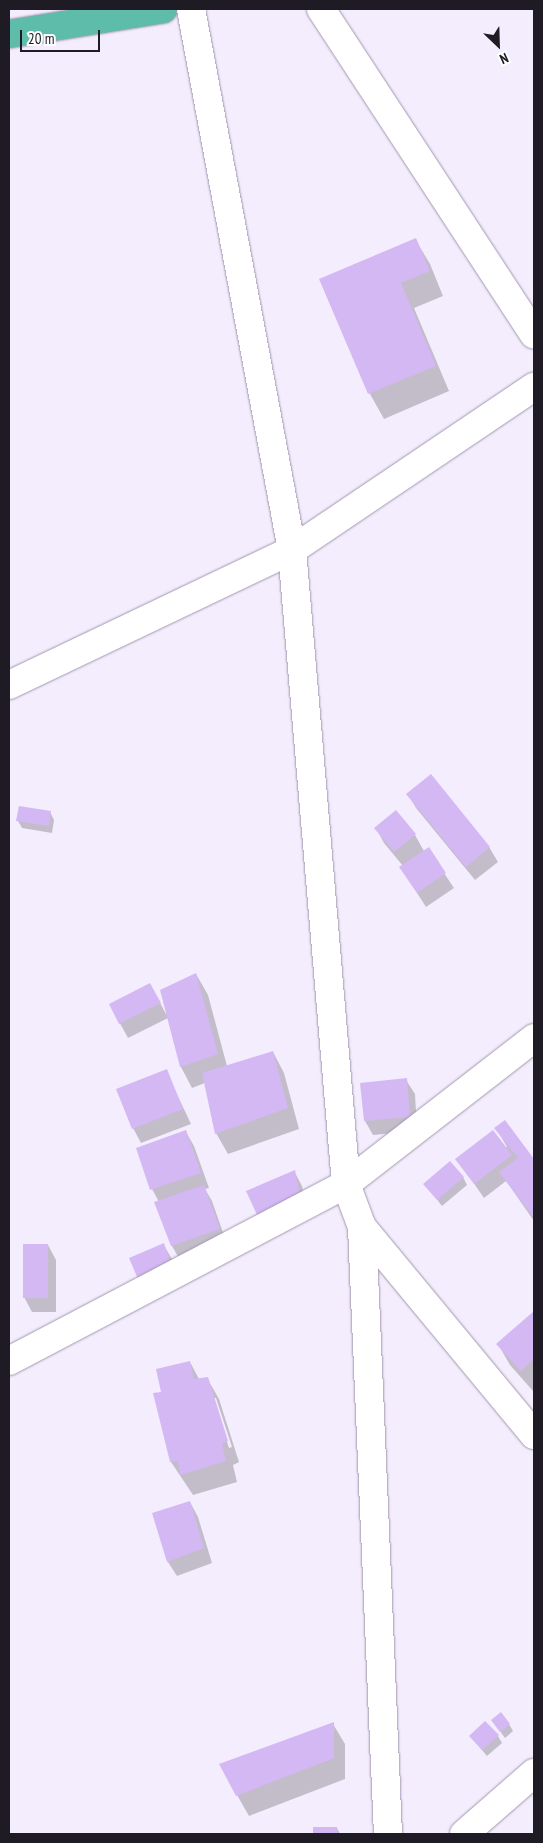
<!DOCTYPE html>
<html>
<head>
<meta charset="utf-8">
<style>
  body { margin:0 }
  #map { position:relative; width:543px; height:1843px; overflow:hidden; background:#f4edfd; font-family:"PT Sans Narrow",sans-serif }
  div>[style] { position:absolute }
  .shadow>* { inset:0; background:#0003 }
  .building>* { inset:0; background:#d4b8f4 }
  .roads { filter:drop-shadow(0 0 1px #a197af) drop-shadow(0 0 1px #a197af) }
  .minor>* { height:28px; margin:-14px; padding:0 14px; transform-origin:14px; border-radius:14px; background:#fff }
  .trunk>* { height:28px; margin:-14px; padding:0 14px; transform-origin:14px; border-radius:14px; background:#5ebcaa }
  span { translate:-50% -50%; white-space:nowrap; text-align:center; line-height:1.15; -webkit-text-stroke:4.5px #fefefe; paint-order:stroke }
  .frame { position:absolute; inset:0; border:10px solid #1f1b24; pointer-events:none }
  .north { position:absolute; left:473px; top:20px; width:50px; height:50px; -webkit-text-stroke:4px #fefefe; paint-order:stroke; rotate:156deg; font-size:14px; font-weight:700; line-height:20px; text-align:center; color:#1f1b24 }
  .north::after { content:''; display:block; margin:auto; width:18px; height:22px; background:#1f1b24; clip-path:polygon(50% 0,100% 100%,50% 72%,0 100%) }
  .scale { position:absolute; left:20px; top:30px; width:80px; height:22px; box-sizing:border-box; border:2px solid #1f1b24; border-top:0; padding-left:6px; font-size:15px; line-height:18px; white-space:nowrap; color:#1f1b24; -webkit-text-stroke:4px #fefefe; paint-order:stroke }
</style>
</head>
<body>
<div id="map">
  <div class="shadow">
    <div style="clip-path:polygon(415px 239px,430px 264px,443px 296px,414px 308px,449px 391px,384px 419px,370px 394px,321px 279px)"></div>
    <div style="clip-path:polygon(408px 794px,489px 847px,498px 862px,475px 880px,416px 808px)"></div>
    <div style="clip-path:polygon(50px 812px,54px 820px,52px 833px,22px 828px,18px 821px)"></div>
    <div style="clip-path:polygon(376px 828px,415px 835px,424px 851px,428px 849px,454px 888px,426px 907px,401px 868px,403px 866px,384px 843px)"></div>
    <div style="clip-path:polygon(196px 974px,208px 995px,227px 1066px,273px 1052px,284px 1073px,299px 1129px,228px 1154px,216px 1133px,205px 1083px,192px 1088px,181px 1067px,168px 1018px,128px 1038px,110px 1005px,158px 999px,166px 1014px)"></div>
    <div style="clip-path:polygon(166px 1071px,191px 1124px,141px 1143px,133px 1128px)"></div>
    <div style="clip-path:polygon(406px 1080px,415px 1094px,417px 1131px,373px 1135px,365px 1121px)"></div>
    <div style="clip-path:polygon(504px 1122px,534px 1161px,534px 1221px,506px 1181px,484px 1198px,457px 1159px,507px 1147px,496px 1128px)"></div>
    <div style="clip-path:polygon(186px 1132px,194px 1146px,209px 1188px,205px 1189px,212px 1201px,227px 1244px,180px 1260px,172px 1246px,156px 1203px,159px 1202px,152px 1189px)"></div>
    <div style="clip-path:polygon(294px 1171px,302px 1186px,307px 1211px,267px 1231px)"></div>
    <div style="clip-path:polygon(463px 1177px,467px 1185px,442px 1206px,425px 1184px)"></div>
    <div style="clip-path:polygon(163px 1244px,172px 1259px,179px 1279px,147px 1293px)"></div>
    <div style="clip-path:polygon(48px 1245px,56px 1260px,56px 1312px,32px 1312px,24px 1297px)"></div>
    <div style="clip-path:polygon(534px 1312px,534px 1390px,533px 1391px,510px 1365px,498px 1344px)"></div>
    <div style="clip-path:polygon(evenodd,190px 1362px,199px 1379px,207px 1378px,219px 1399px,239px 1462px,233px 1465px,237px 1482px,193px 1495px,171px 1462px,162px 1393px,190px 1362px,213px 1398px,216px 1398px,232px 1447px,229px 1448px,213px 1398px)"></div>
    <div style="clip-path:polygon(190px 1502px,198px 1517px,212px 1563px,177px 1576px,168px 1562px,153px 1514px)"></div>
    <div style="clip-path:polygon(492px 1720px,509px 1724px,513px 1731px,505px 1738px)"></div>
    <div style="clip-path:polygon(333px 1724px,345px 1744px,345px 1779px,249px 1816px,237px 1795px)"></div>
    <div style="clip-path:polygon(498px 1736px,502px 1743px,487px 1756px,471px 1737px)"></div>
    <div style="clip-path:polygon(314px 1828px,337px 1828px,340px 1834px,314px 1834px)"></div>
  </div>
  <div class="building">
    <div style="clip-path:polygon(416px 238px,430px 271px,401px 283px,436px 366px,368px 394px,319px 279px)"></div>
    <div style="clip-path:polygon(431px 774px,490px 847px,466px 867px,406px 794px)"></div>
    <div style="clip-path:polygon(19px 806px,51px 811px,49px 826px,16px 821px)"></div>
    <div style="clip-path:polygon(396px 810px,416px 834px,394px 852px,374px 828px)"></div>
    <div style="clip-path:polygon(429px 847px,446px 873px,417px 893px,399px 867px)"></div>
    <div style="clip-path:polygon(196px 973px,218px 1054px,180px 1067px,160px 990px)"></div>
    <div style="clip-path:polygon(150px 983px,161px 1003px,119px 1024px,109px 1004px)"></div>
    <div style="clip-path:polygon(273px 1051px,288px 1108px,215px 1134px,202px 1073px)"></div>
    <div style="clip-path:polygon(167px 1069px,183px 1109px,132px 1129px,116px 1089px)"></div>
    <div style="clip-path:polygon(407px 1078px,410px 1117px,364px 1121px,360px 1083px)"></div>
    <div style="clip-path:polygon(505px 1120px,534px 1159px,534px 1218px,499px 1172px,518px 1158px,494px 1128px)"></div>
    <div style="clip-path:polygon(186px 1130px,201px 1173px,150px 1190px,136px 1148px)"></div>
    <div style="clip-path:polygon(493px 1130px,512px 1155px,474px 1184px,455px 1159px)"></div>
    <div style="clip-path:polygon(450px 1161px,464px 1177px,437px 1200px,423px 1184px)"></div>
    <div style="clip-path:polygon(295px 1170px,300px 1196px,258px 1217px,246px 1191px)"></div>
    <div style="clip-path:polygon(204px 1185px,220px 1229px,171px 1246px,154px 1202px)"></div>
    <div style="clip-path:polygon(164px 1243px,171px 1265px,138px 1279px,129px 1258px)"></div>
    <div style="clip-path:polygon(23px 1244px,48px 1244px,48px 1298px,23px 1298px)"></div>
    <div style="clip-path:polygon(534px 1311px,534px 1359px,521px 1371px,496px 1344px)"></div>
    <div style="clip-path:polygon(190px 1361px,194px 1379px,208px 1377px,228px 1441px,222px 1444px,226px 1461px,180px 1475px,178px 1461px,170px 1462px,153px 1393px,161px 1392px,156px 1369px)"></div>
    <div style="clip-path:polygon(190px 1501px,204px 1548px,167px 1562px,152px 1513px)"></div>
    <div style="clip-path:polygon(501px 1712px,510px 1724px,500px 1732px,491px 1720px)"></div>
    <div style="clip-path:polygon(485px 1721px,499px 1735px,482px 1750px,469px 1736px)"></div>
    <div style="clip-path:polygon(334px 1722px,334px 1758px,236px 1796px,219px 1764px)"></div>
    <div style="clip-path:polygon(313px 1827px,337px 1827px,337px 1834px,313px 1834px)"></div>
  </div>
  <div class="roads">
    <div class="minor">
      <div style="left:191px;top:9px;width:550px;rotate:79.43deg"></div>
      <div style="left:292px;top:550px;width:636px;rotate:85.13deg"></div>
      <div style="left:346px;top:1184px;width:46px;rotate:69.6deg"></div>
      <div style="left:362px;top:1227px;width:270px;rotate:50.4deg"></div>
      <div style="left:321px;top:9px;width:389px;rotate:56.8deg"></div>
      <div style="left:9px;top:685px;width:314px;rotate:-25.5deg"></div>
      <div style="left:292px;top:550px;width:292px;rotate:-34deg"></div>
      <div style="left:362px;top:1227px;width:608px;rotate:87.55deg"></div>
      <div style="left:9px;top:1361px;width:381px;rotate:-27.7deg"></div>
      <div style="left:346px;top:1184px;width:238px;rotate:-37.8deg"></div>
      <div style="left:464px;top:1834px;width:93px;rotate:-41.1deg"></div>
    </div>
    <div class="trunk">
      <div style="left:9px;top:34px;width:156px;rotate:-9.2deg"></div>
    </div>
  </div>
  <div class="frame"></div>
  <div class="north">N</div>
  <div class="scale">20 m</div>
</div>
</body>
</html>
